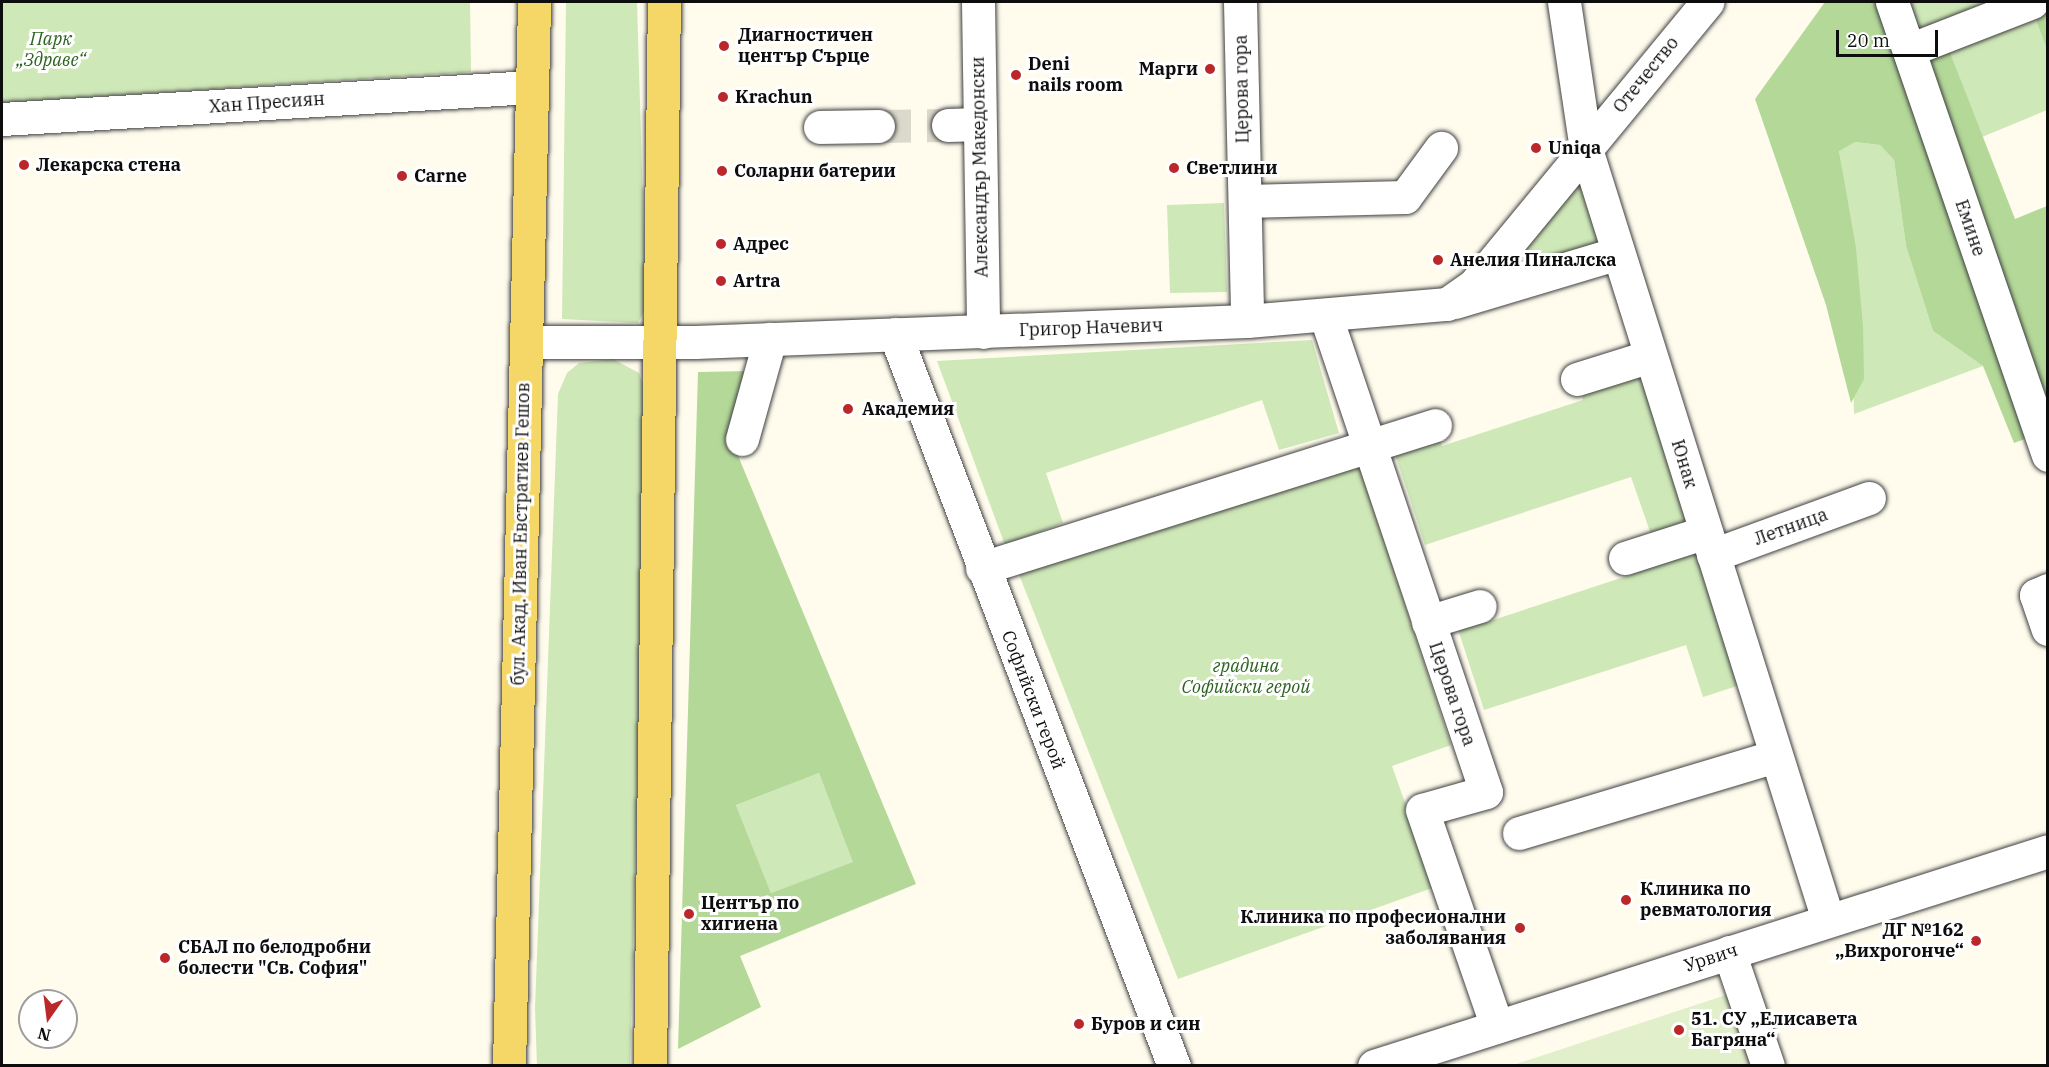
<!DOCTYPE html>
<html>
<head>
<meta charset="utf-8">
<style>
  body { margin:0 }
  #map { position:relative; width:2049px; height:1067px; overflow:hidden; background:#fffcee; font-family:"IBM Plex Serif",serif }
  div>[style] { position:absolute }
  .green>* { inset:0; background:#cfe8b8 }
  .forest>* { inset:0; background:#b3d898 }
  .pitch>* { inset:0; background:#e1efca }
  .minor-tunnel>* { height:33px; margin-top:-16.5px; transform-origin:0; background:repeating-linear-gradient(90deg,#dbd8cc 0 33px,transparent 0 49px) }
  .roads { filter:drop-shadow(0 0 2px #404040) drop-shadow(0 0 2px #404040) }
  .minor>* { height:33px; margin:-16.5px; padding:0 16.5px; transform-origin:16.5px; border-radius:16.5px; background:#fff }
  .major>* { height:33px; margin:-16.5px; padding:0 16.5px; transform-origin:16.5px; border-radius:16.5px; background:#f5d767 }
  .dots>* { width:16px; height:16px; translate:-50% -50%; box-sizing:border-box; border:3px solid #fff; border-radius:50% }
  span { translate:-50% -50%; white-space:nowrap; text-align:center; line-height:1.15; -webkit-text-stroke:6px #fff; paint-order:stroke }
  .poi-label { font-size:18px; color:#0d0d0d; font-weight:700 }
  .left { translate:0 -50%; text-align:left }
  .right { translate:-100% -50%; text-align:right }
  .park-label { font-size:18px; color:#2b631f; font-style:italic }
  .street-label { font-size:18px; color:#0d0d0d }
  .frame { position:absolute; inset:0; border:3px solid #0d0d0d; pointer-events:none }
  .north { position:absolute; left:18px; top:989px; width:60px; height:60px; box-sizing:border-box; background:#fff; border:2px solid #9e9e9e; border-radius:50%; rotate:194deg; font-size:16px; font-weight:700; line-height:24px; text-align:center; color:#0d0d0d }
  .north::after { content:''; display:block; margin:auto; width:21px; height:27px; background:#ba282a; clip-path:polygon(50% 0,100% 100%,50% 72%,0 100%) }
  .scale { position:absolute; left:1836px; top:30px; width:102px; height:27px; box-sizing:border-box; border:3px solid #0d0d0d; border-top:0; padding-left:8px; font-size:18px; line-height:21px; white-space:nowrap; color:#0d0d0d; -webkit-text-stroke:4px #fff; paint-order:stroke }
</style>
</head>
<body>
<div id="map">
  <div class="green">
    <div style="clip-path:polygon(2px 2px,470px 2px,471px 72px,2px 103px)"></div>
    <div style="clip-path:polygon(566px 2px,637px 2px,646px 307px,638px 323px,562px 319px)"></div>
    <div style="clip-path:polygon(1904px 2px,2000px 2px,1916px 40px)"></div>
    <div style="clip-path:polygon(2036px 20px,2047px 50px,2047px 110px,1982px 137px,1949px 50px)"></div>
    <div style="clip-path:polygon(1855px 142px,1880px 145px,1894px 160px,1906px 246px,1933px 331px,1983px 366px,1854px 414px,1848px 211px,1839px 150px)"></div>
    <div style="clip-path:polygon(1580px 176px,1602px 245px,1486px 286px)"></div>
    <div style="clip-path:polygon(1224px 203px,1227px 292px,1170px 293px,1167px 205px)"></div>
    <div style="clip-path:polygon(1312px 340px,1339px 433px,1279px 450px,1262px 400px,1046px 473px,1063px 523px,1005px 545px,937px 361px)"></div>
    <div style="clip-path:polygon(613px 359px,639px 373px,647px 396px,630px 1065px,537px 1066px,535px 1008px,558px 394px,567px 373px,579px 363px)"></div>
    <div style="clip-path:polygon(1638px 366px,1692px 531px,1654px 543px,1631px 477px,1425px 545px,1393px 448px,1438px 434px,1442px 446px,1583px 400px,1579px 386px)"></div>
    <div style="clip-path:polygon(1357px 459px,1451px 745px,1392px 766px,1435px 887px,1178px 979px,1018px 572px)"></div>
    <div style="clip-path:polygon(1694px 545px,1740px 685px,1703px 697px,1686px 645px,1484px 710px,1456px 623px,1484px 614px,1487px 622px,1630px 575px,1628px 566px)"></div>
    <div style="clip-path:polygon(819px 773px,854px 862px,771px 893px,736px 805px)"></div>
  </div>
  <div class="forest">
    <div style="clip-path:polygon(1825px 2px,1887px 2px,2033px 436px,2014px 443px,1983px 366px,1933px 331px,1906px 246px,1894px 160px,1880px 145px,1855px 142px,1839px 151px,1856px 248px,1863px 327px,1864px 379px,1851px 403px,1826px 305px,1755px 99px)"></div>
    <div style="clip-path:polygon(2047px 11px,2047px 50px,2036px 20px)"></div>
    <div style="clip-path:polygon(1949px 50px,2015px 219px,2047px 206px,2047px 408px,1922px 57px)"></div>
    <div style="clip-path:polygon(evenodd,749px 371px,734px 446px,916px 884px,740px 956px,761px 1007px,678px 1049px,698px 372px,749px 371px,819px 773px,853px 862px,771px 893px,736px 805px,819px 773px)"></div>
  </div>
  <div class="pitch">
    <div style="clip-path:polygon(1729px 994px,1751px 1066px,1510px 1066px)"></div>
  </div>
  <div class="minor-tunnel">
    <div style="left:878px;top:126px;width:70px;rotate:-0.8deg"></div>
  </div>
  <div class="roads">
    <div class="minor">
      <div style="left:978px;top:2px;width:330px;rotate:89.1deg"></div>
      <div style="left:1240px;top:2px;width:319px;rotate:88.7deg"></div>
      <div style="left:1564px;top:2px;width:149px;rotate:81.5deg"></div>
      <div style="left:1586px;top:149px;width:808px;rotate:72.57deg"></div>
      <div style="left:1892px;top:2px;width:479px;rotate:71deg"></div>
      <div style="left:1909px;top:50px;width:132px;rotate:-21.3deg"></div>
      <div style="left:2px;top:119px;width:531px;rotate:-3.46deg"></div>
      <div style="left:948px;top:125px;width:31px;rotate:-2deg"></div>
      <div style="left:820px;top:127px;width:58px;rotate:-1deg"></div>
      <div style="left:1245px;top:201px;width:160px;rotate:-1.4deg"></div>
      <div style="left:1405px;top:197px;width:61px;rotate:-53.7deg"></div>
      <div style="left:1455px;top:302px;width:170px;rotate:-16.7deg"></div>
      <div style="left:1326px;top:317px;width:501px;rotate:71.38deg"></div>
      <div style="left:1486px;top:792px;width:66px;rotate:164.3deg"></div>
      <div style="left:1422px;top:810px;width:229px;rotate:70.9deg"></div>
      <div style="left:895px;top:334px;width:783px;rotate:69.14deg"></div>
      <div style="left:526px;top:342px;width:169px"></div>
      <div style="left:695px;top:342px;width:552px;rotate:-2.18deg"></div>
      <div style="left:1247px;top:321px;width:201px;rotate:-4.9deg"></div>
      <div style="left:1447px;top:304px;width:33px;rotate:-35deg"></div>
      <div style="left:1474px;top:285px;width:367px;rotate:-50.5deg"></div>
      <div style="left:1577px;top:379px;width:77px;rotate:-17.3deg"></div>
      <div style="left:742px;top:439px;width:104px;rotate:-74.4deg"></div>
      <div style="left:1713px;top:555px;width:166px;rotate:-20.1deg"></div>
      <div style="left:1625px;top:558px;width:85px;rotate:-17.8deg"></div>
      <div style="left:982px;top:568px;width:475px;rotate:-17.5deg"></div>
      <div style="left:2048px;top:590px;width:13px;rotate:157deg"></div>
      <div style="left:2036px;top:595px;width:36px;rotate:71deg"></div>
      <div style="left:1428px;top:622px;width:54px;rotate:-17.1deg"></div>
      <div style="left:1519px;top:833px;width:268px;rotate:-16.7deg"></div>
      <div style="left:1729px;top:952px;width:120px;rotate:71.1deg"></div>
      <div style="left:1374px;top:1066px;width:707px;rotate:-17.69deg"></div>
    </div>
    <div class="major">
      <div style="left:509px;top:1066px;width:1064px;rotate:-88.65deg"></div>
      <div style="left:650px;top:1066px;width:1064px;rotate:-89.25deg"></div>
    </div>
  </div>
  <div class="dots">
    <div style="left:724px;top:46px;background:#ba282a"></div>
    <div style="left:1210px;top:69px;background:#ba282a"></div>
    <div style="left:1016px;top:75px;background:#ba282a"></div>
    <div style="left:723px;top:97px;background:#ba282a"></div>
    <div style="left:1536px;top:148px;background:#ba282a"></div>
    <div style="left:24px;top:165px;background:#ba282a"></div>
    <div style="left:1174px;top:168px;background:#ba282a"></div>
    <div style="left:722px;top:171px;background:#ba282a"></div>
    <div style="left:402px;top:176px;background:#ba282a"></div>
    <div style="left:721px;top:244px;background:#ba282a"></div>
    <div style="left:1438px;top:260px;background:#ba282a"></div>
    <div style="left:721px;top:281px;background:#ba282a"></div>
    <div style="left:848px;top:409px;background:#ba282a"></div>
    <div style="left:1626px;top:900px;background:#ba282a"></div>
    <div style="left:689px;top:914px;background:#ba282a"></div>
    <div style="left:1520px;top:928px;background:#ba282a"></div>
    <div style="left:1976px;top:941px;background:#ba282a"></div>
    <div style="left:165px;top:958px;background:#ba282a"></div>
    <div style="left:1079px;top:1024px;background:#ba282a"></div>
    <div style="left:1679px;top:1030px;background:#ba282a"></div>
  </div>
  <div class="poi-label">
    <span class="left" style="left:738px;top:46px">Диагностичен<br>център Сърце</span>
    <span class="left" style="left:1028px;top:75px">Deni<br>nails room</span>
    <span class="right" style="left:1198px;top:69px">Марги</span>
    <span class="left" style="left:735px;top:97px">Krachun</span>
    <span class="left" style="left:1548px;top:148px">Uniqa</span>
    <span class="left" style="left:36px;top:165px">Лекарска стена</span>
    <span class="left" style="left:1186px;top:168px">Светлини</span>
    <span class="left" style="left:734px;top:171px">Соларни батерии</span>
    <span class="left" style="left:414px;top:176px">Carne</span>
    <span class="left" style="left:733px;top:244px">Адрес</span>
    <span class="left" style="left:1450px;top:260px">Анелия Пиналска</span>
    <span class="left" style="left:733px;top:281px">Artra</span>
    <span class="left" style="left:862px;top:409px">Академия</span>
    <span class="left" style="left:1640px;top:900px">Клиника по<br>ревматология</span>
    <span class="left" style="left:701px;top:914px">Център по<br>хигиена</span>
    <span class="right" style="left:1506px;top:928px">Клиника по професионални<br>заболявания</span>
    <span class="right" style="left:1964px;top:941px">ДГ №162<br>„Вихрогонче“</span>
    <span class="left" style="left:178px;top:958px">СБАЛ по белодробни<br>болести "Св. София"</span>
    <span class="left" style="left:1691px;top:1030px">51. СУ „Елисавета<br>Багряна“</span>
    <span class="left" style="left:1091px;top:1024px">Буров и син</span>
  </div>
  <div class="park-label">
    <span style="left:51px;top:50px">Парк<br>„Здраве“</span>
    <span style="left:1246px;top:677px">градина<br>Софийски герой</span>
  </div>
  <div class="street-label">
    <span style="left:1646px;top:75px;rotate:-51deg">Отечество</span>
    <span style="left:1242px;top:89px;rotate:-91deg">Церова гора</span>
    <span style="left:267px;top:103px;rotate:-4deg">Хан Пресиян</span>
    <span style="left:980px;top:167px;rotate:-91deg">Александър Македонски</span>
    <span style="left:1970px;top:228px;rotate:71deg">Емине</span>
    <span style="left:1091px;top:328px;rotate:-2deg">Григор Начевич</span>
    <span style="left:1684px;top:464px;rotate:73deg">Юнак</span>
    <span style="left:1791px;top:527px;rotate:-20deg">Летница</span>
    <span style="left:521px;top:534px;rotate:-89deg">бул. Акад. Иван Евстратиев Гешов</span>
    <span style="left:1452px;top:694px;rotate:71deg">Церова гора</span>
    <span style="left:1033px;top:700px;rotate:69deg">Софийски герой</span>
    <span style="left:1711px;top:958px;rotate:-18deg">Урвич</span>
  </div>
  <div class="frame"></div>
  <div class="north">N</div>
  <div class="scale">20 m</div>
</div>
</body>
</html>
